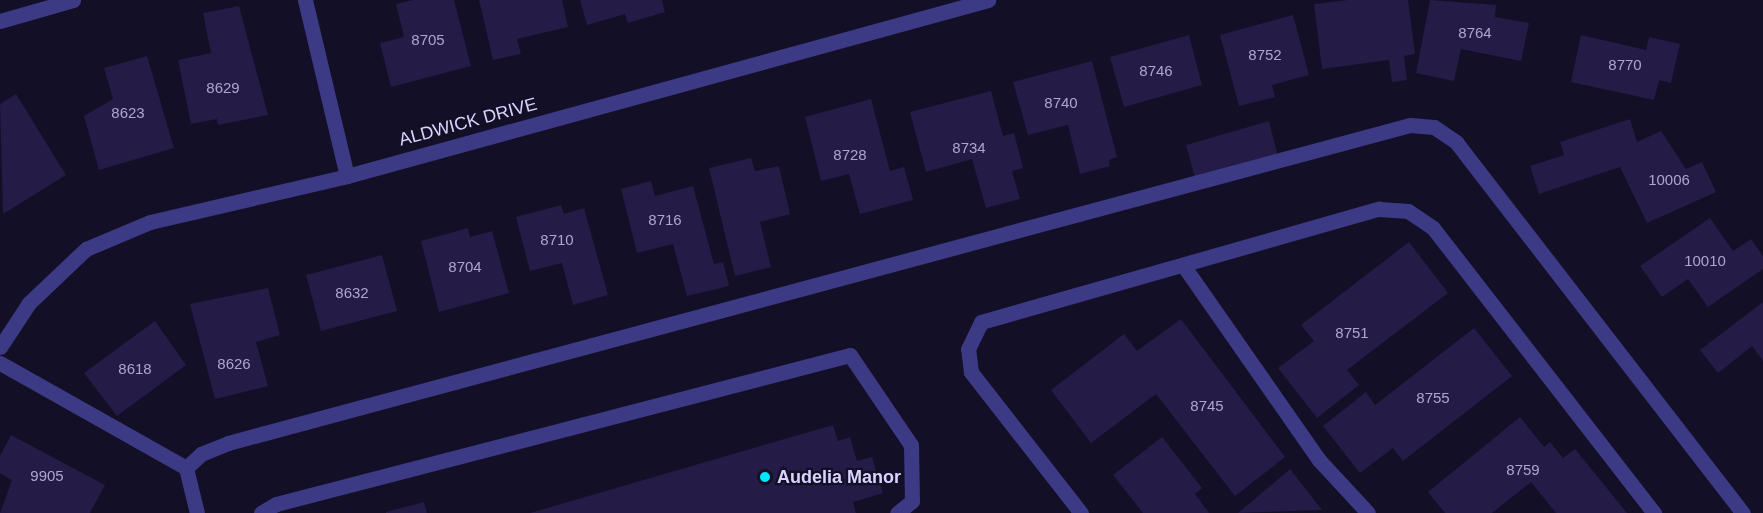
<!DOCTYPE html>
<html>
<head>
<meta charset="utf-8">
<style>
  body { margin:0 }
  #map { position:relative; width:1763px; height:513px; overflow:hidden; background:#130f26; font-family:Arial,sans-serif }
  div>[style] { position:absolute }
  .building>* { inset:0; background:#241b47 }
  .service>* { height:15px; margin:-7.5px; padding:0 7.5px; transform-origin:7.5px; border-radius:7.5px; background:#3d3a85 }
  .minor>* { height:15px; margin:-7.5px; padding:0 7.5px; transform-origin:7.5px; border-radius:7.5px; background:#3d3a85 }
  .dots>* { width:16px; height:16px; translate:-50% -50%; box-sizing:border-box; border:3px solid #130f26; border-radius:50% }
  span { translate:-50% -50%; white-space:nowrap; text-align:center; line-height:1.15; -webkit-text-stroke:4.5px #130f26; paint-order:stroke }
  .number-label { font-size:15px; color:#aca6d1 }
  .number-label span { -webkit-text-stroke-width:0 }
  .street-label { font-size:18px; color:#d9d4ff }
  .poi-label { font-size:18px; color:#d9d4ff; font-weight:700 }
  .left { translate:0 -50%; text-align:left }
</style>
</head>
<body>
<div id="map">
  <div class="building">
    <div style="clip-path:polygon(413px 0,454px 0,471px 66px,391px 87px,380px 43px,404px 37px,396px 4px)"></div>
    <div style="clip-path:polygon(479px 0,562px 0,568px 27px,517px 39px,521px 54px,493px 60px)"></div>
    <div style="clip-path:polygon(580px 0,662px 0,665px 12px,628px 23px,625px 14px,587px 25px)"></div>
    <div style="clip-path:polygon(1348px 0,1408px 0,1415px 54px,1404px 56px,1407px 80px,1392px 82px,1389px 60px,1322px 69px,1314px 4px)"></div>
    <div style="clip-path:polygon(1430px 0,1496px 5px,1495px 17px,1529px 23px,1521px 61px,1461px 49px,1454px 81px,1416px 73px)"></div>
    <div style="clip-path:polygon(239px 6px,268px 115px,218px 125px,217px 119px,191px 124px,178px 60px,211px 53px,203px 13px)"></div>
    <div style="clip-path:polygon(1293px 15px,1309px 75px,1272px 85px,1275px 97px,1239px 106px,1220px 35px)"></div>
    <div style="clip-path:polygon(1189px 35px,1202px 85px,1124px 107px,1110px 57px)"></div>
    <div style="clip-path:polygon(1581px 35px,1646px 50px,1649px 37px,1680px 44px,1671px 83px,1659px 80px,1654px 100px,1571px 82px)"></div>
    <div style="clip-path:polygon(147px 56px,174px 148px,99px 170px,84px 116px,113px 99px,104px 68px)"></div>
    <div style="clip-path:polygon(1092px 61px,1117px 157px,1109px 160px,1110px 166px,1080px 174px,1068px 125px,1028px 135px,1013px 82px)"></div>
    <div style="clip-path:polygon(991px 91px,1003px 136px,1014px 133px,1023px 168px,1012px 171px,1020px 199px,986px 208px,972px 159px,926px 172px,910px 112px)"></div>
    <div style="clip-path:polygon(16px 94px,66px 175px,3px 214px,0 104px)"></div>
    <div style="clip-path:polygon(871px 99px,890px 171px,904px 167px,913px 200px,860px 214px,849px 174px,821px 181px,805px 117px)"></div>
    <div style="clip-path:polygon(1630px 119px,1637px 142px,1661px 131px,1686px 169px,1702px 162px,1716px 192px,1647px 223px,1620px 167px,1539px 194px,1530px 166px,1564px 155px,1560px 142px)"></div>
    <div style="clip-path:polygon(1269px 121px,1278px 157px,1195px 178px,1186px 145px)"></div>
    <div style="clip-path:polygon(751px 158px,755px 171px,779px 166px,790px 214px,760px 222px,771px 267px,735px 276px,709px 168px)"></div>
    <div style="clip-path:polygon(651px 181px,655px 196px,693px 186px,714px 264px,723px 262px,729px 286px,687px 296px,673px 244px,637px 253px,621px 189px)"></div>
    <div style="clip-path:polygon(561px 205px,564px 214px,584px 208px,608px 295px,573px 305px,562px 263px,530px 271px,516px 217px)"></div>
    <div style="clip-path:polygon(1710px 218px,1733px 251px,1751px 239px,1763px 256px,1763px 269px,1708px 307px,1688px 279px,1662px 297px,1640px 266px)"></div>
    <div style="clip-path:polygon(468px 228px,470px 237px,492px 231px,509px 293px,439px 312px,421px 241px)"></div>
    <div style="clip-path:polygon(1409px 242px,1448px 293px,1347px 370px,1359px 385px,1317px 418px,1278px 368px,1314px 341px,1301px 325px)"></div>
    <div style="clip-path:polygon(382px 255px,397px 311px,321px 331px,306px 275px)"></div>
    <div style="clip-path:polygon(268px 288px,280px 335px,256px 342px,268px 386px,215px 399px,190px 304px)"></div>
    <div style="clip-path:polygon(1763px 302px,1763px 361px,1752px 346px,1718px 373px,1700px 350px)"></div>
    <div style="clip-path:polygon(1181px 319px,1285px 457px,1235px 496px,1156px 394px,1091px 443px,1051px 390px,1124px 334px,1137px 351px)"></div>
    <div style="clip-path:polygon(155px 321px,186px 365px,117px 416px,84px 373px)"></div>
    <div style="clip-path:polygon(1474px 328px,1512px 376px,1403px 461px,1393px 448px,1360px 473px,1323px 426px,1366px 392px,1375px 405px)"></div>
    <div style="clip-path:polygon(1520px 417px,1544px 447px,1550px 442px,1563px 458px,1575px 449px,1627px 513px,1556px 513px,1531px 482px,1492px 513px,1445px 513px,1428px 492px)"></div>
    <div style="clip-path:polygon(833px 425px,838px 441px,850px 437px,857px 461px,872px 457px,883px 493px,853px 502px,856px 513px,530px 513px)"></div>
    <div style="clip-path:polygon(11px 435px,105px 485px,90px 513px,0 513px,12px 480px,0 473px,0 456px)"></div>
    <div style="clip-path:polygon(1162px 437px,1202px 488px,1195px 494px,1209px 513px,1143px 513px,1113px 475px)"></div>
    <div style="clip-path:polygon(1290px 469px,1322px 510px,1238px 513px)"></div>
    <div style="clip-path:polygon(424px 502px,427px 513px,386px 513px,386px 512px)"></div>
  </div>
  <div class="service">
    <div style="left:0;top:21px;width:76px;rotate:-16deg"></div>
    <div style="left:1183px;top:265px;width:238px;rotate:55.1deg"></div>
    <div style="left:1319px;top:460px;width:72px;rotate:47.2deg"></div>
    <div style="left:0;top:363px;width:214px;rotate:29.4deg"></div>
    <div style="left:186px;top:468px;width:46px;rotate:76.3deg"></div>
    <div style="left:186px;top:468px;width:21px;rotate:-43deg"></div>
    <div style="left:201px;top:454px;width:29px;rotate:-22deg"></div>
    <div style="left:228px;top:443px;width:1224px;rotate:-15.06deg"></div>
    <div style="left:1410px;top:125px;width:24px;rotate:5deg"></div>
    <div style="left:1434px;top:127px;width:27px;rotate:34deg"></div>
    <div style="left:1456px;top:142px;width:469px;rotate:52.3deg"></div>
    <div style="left:261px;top:513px;width:17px;rotate:-31deg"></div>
    <div style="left:276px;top:504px;width:593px;rotate:-14.55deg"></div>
    <div style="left:850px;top:355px;width:109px;rotate:55.9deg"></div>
    <div style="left:911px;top:445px;width:56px;rotate:89deg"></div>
    <div style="left:912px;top:501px;width:19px;rotate:141deg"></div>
    <div style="left:1081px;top:513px;width:179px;rotate:-128deg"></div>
    <div style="left:971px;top:372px;width:23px;rotate:-97deg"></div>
    <div style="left:968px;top:349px;width:30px;rotate:-64deg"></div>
    <div style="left:981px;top:322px;width:414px;rotate:-15.9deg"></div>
    <div style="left:1379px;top:209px;width:29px;rotate:4deg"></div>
    <div style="left:1408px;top:211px;width:30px;rotate:34deg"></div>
    <div style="left:1433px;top:228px;width:361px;rotate:52.2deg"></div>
  </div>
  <div class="minor">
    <div style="left:305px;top:0;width:181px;rotate:76.6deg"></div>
    <div style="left:0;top:347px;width:53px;rotate:-56.6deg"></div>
    <div style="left:29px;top:303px;width:79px;rotate:-43.5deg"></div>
    <div style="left:86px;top:249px;width:69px;rotate:-22.9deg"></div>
    <div style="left:150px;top:222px;width:202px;rotate:-13.1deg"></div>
    <div style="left:347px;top:176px;width:665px;rotate:-15.35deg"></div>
  </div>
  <div class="dots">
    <div style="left:765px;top:477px;background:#00e5ff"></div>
  </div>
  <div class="number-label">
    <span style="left:1475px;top:33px">8764</span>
    <span style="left:428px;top:40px">8705</span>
    <span style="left:1265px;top:55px">8752</span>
    <span style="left:1625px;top:65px">8770</span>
    <span style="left:1156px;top:71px">8746</span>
    <span style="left:223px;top:88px">8629</span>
    <span style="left:1061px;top:103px">8740</span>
    <span style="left:128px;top:113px">8623</span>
    <span style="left:969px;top:148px">8734</span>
    <span style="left:850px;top:155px">8728</span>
    <span style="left:1669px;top:180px">10006</span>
    <span style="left:665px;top:220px">8716</span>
    <span style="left:557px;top:240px">8710</span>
    <span style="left:1705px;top:261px">10010</span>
    <span style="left:465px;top:267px">8704</span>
    <span style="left:352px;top:293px">8632</span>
    <span style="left:1352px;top:333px">8751</span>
    <span style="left:234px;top:364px">8626</span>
    <span style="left:135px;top:369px">8618</span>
    <span style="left:1433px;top:398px">8755</span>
    <span style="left:1207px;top:406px">8745</span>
    <span style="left:1523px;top:470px">8759</span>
    <span style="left:47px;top:476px">9905</span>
  </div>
  <div class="street-label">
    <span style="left:468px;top:122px;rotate:-15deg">ALDWICK DRIVE</span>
  </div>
  <div class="poi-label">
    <span class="left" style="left:777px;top:477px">Audelia Manor</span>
  </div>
</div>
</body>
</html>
